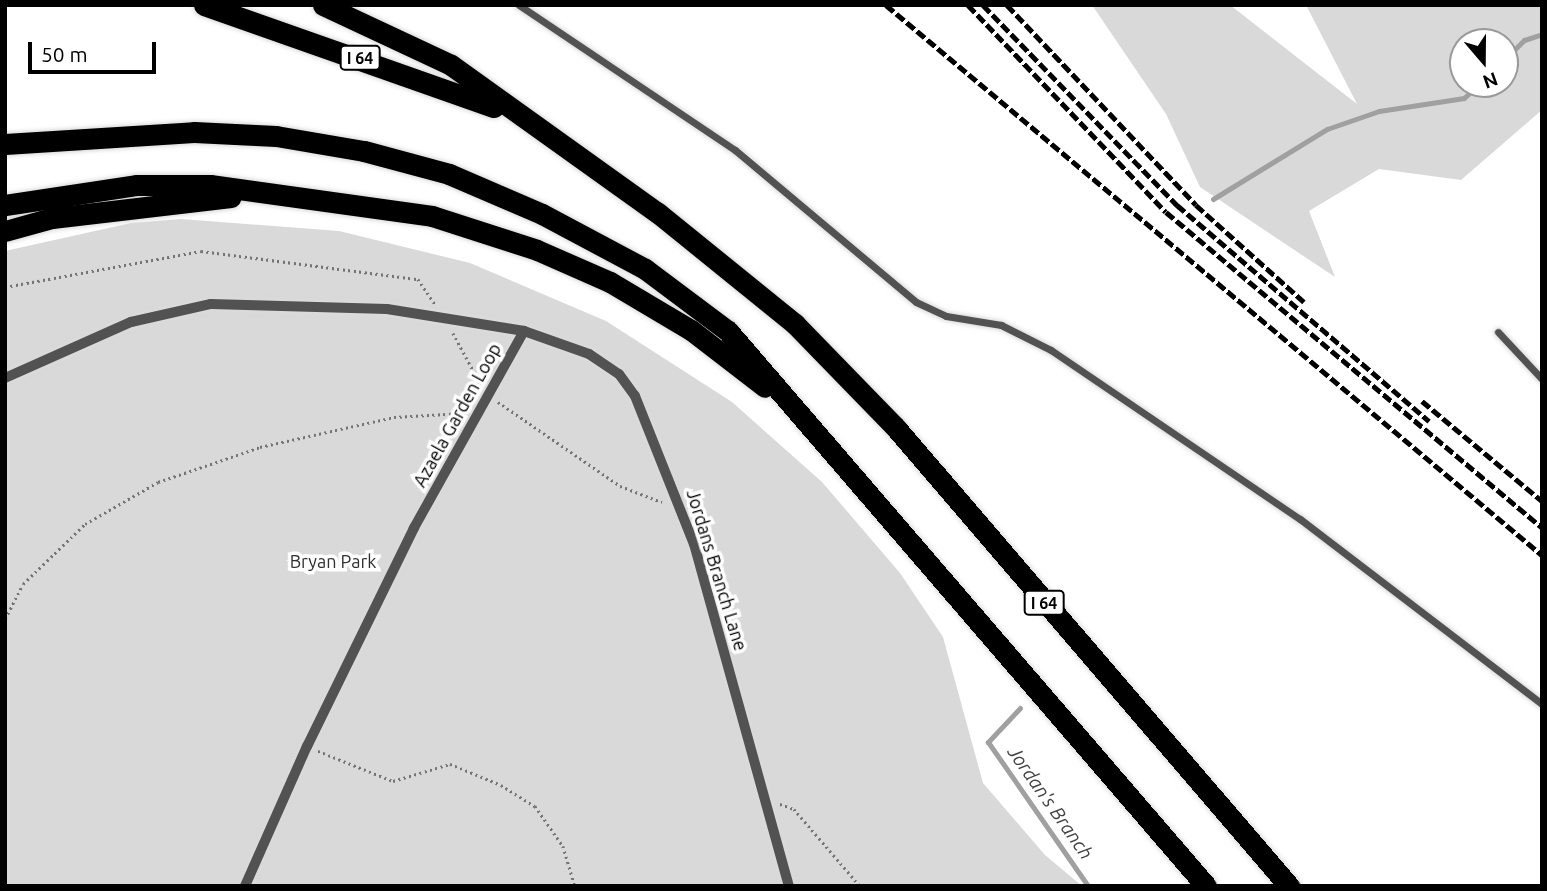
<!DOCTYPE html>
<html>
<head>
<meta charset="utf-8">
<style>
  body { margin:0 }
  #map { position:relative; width:1547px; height:891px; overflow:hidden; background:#fff; font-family:Ubuntu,sans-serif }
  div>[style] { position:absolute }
  .green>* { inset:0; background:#d9d9d9 }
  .stream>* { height:5px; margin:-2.5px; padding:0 2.5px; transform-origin:2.5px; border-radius:2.5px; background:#a0a0a0 }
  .path>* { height:2.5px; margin-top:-1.25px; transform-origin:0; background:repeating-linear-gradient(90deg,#747474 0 2px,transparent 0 5.5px) }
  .roads { filter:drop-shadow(0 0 2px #dbdbdb) drop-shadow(0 0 2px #dbdbdb) }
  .service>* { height:7px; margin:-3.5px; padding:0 3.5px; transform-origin:3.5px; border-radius:3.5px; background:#525252 }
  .pedestrian>* { height:10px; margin:-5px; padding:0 5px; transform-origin:5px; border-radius:5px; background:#525252 }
  .motorway>* { height:21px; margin:-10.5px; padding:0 10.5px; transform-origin:10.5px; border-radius:10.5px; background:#000 }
  .rail>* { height:5px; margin-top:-2.5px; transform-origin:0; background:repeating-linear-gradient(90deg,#000 0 10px,transparent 0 13.5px) }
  span { translate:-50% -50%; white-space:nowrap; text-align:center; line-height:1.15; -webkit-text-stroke:7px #fff; paint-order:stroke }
  .shield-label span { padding:2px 5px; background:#fff; border:2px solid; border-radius:5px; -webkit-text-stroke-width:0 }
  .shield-label { font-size:16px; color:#000; font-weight:700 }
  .street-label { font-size:18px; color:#000 }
  .park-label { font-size:18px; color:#303030 }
  .water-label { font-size:19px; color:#414141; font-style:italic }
  .frame { position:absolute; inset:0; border:7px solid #000; pointer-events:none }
  .north { position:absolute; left:1449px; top:28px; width:70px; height:70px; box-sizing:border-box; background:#fff; border:2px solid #999; border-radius:50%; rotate:160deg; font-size:19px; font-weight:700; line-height:28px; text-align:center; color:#000 }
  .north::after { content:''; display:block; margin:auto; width:24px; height:32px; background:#000; clip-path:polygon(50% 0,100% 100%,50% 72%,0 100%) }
  .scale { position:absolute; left:28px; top:42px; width:128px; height:32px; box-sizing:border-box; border:4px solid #000; border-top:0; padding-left:9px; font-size:21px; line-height:24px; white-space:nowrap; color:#000; -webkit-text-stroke:5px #fff; paint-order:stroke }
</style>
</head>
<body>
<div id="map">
  <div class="green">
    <div style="clip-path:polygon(evenodd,1092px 5px,1230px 5px,1357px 104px,1306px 5px,1542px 5px,1542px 110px,1461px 180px,1379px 169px,1309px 211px,1335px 277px,1200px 187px,1166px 114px,1092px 5px,1463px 42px,1505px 42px,1505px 84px,1463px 84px,1463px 42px)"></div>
    <div style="clip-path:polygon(181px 219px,339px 231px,470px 263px,606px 321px,732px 402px,822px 482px,900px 573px,943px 637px,983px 783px,1045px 855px,1082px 886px,5px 886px,5px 251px,131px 223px)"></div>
  </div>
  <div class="stream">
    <div style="left:1505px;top:59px;width:27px;rotate:-45deg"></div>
    <div style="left:1524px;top:40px;width:19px;rotate:-18deg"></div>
    <div style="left:1213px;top:199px;width:134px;rotate:-31.6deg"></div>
    <div style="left:1327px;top:129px;width:55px;rotate:-19.1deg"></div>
    <div style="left:1379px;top:111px;width:86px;rotate:-8.7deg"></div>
    <div style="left:1464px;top:98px;width:21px;rotate:-43deg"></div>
    <div style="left:1020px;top:708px;width:47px;rotate:133.3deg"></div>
    <div style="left:988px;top:742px;width:175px;rotate:55.2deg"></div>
  </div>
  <div class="path">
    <div style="left:5px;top:287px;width:199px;rotate:-10.4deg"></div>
    <div style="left:201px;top:251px;width:219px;rotate:7.4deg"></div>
    <div style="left:418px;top:279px;width:30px;rotate:56deg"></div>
    <div style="left:453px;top:333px;width:57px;rotate:61.6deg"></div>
    <div style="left:498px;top:402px;width:148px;rotate:34.5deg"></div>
    <div style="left:620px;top:486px;width:45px;rotate:20.9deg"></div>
    <div style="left:5px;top:619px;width:39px;rotate:-63deg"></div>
    <div style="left:23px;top:584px;width:86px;rotate:-44.1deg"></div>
    <div style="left:85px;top:524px;width:84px;rotate:-29.9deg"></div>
    <div style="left:158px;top:482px;width:108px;rotate:-18.9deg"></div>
    <div style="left:260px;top:447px;width:137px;rotate:-12.6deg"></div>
    <div style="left:394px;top:417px;width:70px;rotate:-3.3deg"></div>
    <div style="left:318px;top:751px;width:81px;rotate:21.8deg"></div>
    <div style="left:393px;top:781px;width:59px;rotate:-16.6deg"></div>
    <div style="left:450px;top:764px;width:55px;rotate:22.4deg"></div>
    <div style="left:501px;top:785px;width:40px;rotate:32deg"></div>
    <div style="left:535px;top:806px;width:49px;rotate:55deg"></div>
    <div style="left:563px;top:846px;width:42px;rotate:73.3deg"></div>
    <div style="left:780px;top:804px;width:15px;rotate:20deg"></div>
    <div style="left:794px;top:809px;width:101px;rotate:49.4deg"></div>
  </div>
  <div class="roads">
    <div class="service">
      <div style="left:519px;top:5px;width:260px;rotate:33.9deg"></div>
      <div style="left:735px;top:150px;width:236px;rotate:40deg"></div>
      <div style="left:916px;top:302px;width:33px;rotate:25deg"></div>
      <div style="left:946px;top:316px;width:56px;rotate:9.3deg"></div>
      <div style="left:1001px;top:325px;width:56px;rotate:26.6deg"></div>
      <div style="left:1051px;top:350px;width:301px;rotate:34.2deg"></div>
      <div style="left:1300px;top:519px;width:305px;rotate:37.4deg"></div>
      <div style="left:1498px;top:332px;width:64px;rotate:46.9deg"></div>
    </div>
    <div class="pedestrian">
      <div style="left:524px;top:331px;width:69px;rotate:19.5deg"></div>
      <div style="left:589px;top:354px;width:36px;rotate:34deg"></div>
      <div style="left:619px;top:374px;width:27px;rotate:54deg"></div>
      <div style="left:635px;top:396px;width:159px;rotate:68.3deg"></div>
      <div style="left:694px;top:544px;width:355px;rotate:74.5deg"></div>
      <div style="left:5px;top:378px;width:138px;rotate:-24deg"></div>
      <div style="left:131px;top:322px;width:82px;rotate:-12.7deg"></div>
      <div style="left:211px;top:304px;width:176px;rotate:1.6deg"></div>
      <div style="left:387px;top:309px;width:139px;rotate:9.1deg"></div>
      <div style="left:524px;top:331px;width:226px;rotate:119.2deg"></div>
      <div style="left:414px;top:528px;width:243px;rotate:116.1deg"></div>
      <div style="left:307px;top:746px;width:153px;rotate:113.9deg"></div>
    </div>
    <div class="motorway">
      <div style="left:204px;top:5px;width:307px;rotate:19.4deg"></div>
      <div style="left:323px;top:5px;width:141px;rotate:25.1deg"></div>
      <div style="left:451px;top:65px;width:254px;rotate:35.6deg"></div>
      <div style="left:658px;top:213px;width:176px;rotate:39deg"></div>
      <div style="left:795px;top:324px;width:145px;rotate:45.8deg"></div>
      <div style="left:896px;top:428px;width:604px;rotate:49.37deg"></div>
      <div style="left:5px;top:144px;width:189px;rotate:-3.6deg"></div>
      <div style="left:194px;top:132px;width:82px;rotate:2.8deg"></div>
      <div style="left:276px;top:136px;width:89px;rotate:9.7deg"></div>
      <div style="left:364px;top:151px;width:88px;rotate:15.1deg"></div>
      <div style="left:449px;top:174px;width:101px;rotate:23.3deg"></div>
      <div style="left:542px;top:214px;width:117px;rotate:28.1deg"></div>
      <div style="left:645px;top:269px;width:104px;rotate:36.8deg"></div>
      <div style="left:728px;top:331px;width:732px;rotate:49.26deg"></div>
      <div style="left:5px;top:205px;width:134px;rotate:-8.6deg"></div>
      <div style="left:137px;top:185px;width:73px"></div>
      <div style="left:210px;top:185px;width:224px;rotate:7.9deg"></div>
      <div style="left:432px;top:216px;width:110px;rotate:17.9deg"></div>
      <div style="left:537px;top:250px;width:80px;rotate:23.7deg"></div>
      <div style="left:610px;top:282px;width:94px;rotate:30.7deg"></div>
      <div style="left:691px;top:330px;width:93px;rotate:37.6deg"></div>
      <div style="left:5px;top:231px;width:49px;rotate:-15.5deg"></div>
      <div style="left:52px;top:218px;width:180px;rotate:-6.7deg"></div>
    </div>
  </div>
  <div class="rail">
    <div style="left:886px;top:5px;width:856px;rotate:39.98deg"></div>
    <div style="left:968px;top:5px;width:286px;rotate:46.3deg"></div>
    <div style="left:1166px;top:212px;width:491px;rotate:40deg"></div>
    <div style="left:983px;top:5px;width:279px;rotate:45.9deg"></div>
    <div style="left:1177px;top:205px;width:332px;rotate:40.6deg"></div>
    <div style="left:1007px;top:5px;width:275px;rotate:46.6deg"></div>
    <div style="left:1196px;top:205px;width:145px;rotate:41.9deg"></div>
    <div style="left:1422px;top:401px;width:156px;rotate:39.8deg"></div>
  </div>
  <div class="shield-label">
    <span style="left:360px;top:58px">I 64</span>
    <span style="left:1044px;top:603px">I 64</span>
  </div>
  <div class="street-label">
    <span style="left:457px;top:415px;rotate:-61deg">Azaela Garden Loop</span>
    <span style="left:717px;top:570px;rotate:73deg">Jordans Branch Lane</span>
  </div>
  <div class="park-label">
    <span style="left:333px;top:561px">Bryan Park</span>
  </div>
  <div class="water-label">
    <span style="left:1050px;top:803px;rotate:55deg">Jordan's Branch</span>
  </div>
  <div class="frame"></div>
  <div class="north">N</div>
  <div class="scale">50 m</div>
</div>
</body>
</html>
